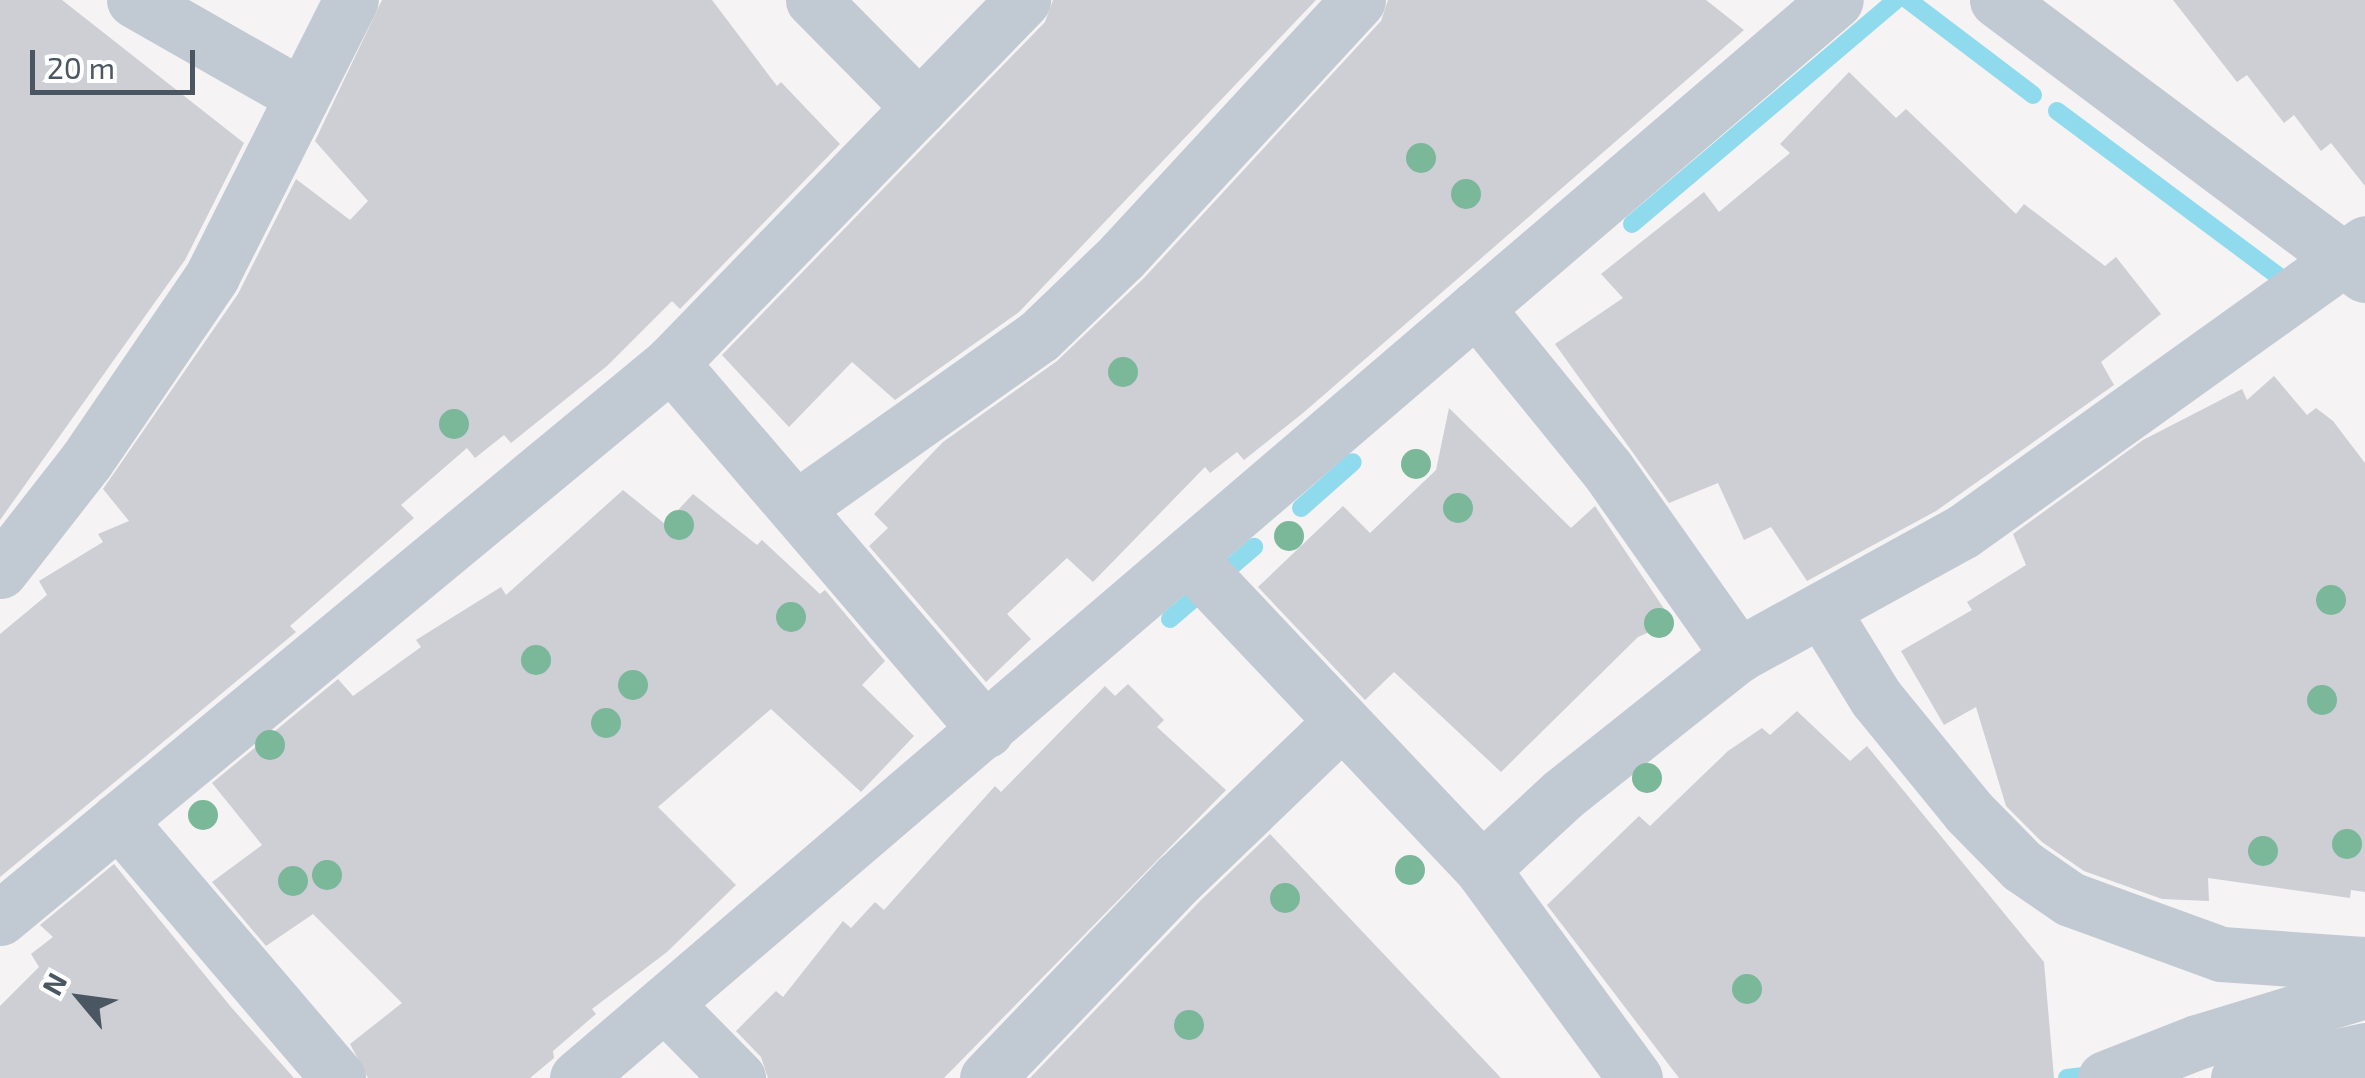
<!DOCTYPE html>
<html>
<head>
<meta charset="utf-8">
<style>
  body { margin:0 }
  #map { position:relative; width:2365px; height:1078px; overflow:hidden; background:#f5f3f3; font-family:"Exo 2",sans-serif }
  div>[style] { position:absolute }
  .stream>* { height:18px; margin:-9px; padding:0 9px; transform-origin:9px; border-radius:9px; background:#90daee }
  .building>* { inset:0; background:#cdcfd5 }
  .minor>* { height:55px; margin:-27.5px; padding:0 27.5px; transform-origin:27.5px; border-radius:27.5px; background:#c1cad2 }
  .trees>* { width:30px; height:30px; margin:-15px; border-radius:50%; background:#7bb799 }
  span { translate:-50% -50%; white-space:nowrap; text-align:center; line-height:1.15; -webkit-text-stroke:10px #fff; paint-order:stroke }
  .north { position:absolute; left:30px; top:948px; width:100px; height:100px; -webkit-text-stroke:8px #fff; paint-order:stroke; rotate:299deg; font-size:28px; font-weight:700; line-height:40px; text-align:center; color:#4a5661 }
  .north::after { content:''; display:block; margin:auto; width:35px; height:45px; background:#4a5661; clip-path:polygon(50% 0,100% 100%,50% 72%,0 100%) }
  .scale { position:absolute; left:30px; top:50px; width:165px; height:45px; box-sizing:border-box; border:5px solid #4a5661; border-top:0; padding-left:12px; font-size:30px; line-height:35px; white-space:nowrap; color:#4a5661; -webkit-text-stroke:8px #fff; paint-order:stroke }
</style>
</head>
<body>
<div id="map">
  <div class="stream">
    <div style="left:1908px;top:0;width:157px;rotate:37.2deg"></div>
    <div style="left:2057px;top:111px;width:294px;rotate:36.7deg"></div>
    <div style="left:1632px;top:224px;width:346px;rotate:-40.3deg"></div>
    <div style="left:1301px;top:508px;width:69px;rotate:-41.5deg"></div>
    <div style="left:1170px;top:619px;width:111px;rotate:-40.6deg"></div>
    <div style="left:2067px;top:1078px;width:34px;rotate:-7deg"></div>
  </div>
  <div class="building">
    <div style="clip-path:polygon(0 0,62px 0,244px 143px,185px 260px,0 520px)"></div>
    <div style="clip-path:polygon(382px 0,712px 0,777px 86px,781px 82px,840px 144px,680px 309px,672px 301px,607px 366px,511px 443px,504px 435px,475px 458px,467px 448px,401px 505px,414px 518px,290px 626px,296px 632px,0 877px,0 634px,47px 595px,39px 581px,103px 542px,98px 534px,129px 521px,103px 489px,238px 294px,296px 179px,350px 220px,368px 201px,315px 141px)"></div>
    <div style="clip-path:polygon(1053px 0,1316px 0,1019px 312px,895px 400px,852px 362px,789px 427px,722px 355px,1045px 22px)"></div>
    <div style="clip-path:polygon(1388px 0,1706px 0,1744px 30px,1303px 413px,1244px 460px,1237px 452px,1210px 473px,1205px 467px,1093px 582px,1067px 558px,1007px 614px,1031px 639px,986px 682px,869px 546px,888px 528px,874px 514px,943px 442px,1057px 361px,1144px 278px,1381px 21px)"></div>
    <div style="clip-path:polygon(2173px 0,2365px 0,2365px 186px,2331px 143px,2321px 151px,2294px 115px,2284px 123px,2247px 75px,2237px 82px)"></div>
    <div style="clip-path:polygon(1849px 72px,1896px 118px,1906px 109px,2016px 214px,2024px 204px,2105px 266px,2116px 257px,2161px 314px,2101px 362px,2114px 385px,1936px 511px,1807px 581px,1771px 527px,1744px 540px,1718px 483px,1669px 503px,1555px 344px,1623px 298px,1601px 274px,1704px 192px,1719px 212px,1790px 153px,1780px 144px)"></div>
    <div style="clip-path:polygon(2274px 376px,2307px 415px,2316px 408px,2333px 421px,2365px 463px,2365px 892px,2351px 890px,2350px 898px,2208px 878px,2209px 901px,2162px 899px,2084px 871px,2042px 842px,2006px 806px,1976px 707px,1944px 725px,1901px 651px,1972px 610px,1967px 602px,2026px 565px,2013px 534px,2143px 440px,2242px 389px,2247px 400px)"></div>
    <div style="clip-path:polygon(1449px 408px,1571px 528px,1595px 506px,1673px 622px,1638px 637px,1501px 772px,1394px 672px,1365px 700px,1258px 587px,1343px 506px,1370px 533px,1436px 470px)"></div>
    <div style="clip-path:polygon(623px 490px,665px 524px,693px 494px,757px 545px,762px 540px,820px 594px,825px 590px,885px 661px,862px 685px,914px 736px,861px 792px,771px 709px,658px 807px,736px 885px,667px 952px,592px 1009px,596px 1014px,553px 1051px,554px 1058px,530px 1078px,368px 1078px,350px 1044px,402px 1003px,313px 914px,266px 946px,212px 882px,262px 845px,212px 783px,338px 679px,353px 696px,421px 647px,416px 640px,501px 587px,506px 595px)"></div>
    <div style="clip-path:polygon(1128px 684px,1164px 720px,1157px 727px,1226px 790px,944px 1078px,768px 1078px,761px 1057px,736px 1031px,776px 991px,783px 997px,843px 921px,851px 928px,875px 902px,884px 910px,995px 786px,1001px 792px,1105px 686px,1115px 696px)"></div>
    <div style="clip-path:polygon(1797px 711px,1850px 761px,1867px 746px,2044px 962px,2054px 1078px,1679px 1078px,1547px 905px,1639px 816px,1650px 826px,1728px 751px,1762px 728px,1770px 735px)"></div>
    <div style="clip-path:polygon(1270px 834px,1501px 1078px,1030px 1078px,1201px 900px)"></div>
    <div style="clip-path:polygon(114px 864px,231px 1007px,294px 1078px,0 1078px,0 1006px,39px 967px,31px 954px,53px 937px,40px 925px)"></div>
  </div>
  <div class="minor">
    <div style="left:134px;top:0;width:193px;rotate:29.7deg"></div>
    <div style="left:813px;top:0;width:151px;rotate:45.3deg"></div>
    <div style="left:1997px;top:0;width:459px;rotate:36.8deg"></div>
    <div style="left:1476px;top:308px;width:208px;rotate:50.9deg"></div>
    <div style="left:1607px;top:469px;width:228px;rotate:54.8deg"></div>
    <div style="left:671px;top:363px;width:484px;rotate:49.4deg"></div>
    <div style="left:796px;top:508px;width:298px;rotate:-35.3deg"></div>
    <div style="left:1039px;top:336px;width:115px;rotate:-43.9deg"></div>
    <div style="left:1122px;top:256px;width:348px;rotate:-47.3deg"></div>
    <div style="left:1188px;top:558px;width:428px;rotate:46.6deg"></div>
    <div style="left:1482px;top:869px;width:259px;rotate:53.8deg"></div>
    <div style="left:0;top:571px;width:140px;rotate:-52deg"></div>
    <div style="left:86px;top:461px;width:224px;rotate:-55.7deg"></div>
    <div style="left:212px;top:276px;width:309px;rotate:-63.3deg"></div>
    <div style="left:1823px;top:612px;width:101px;rotate:58.4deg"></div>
    <div style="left:1876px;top:698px;width:146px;rotate:50.8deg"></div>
    <div style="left:1968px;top:811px;width:77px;rotate:45.5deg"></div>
    <div style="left:2022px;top:866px;width:58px;rotate:34.5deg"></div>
    <div style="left:2070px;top:899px;width:161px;rotate:20deg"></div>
    <div style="left:2221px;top:954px;width:144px;rotate:4deg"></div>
    <div style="left:118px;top:820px;width:339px;rotate:49.5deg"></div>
    <div style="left:1482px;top:869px;width:110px;rotate:-42.8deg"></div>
    <div style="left:1563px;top:794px;width:223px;rotate:-38.5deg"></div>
    <div style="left:1738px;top:655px;width:256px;rotate:-28.8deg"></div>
    <div style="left:1962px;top:532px;width:496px;rotate:-35.6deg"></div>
    <div style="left:0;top:918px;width:871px;rotate:-39.59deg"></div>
    <div style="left:671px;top:363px;width:506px;rotate:-45.88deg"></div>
    <div style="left:666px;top:1005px;width:103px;rotate:45.4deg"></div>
    <div style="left:577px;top:1078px;width:1657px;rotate:-40.57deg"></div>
    <div style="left:987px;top:1078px;width:277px;rotate:-46.2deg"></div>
    <div style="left:1179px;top:878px;width:226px;rotate:-43.9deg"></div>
    <div style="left:2105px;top:1078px;width:99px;rotate:-21.4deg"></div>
    <div style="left:2197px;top:1042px;width:176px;rotate:-16.9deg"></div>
    <div style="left:2238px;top:1078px;width:130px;rotate:-12.4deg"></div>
  </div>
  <div class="trees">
    <div style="left:1421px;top:158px"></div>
    <div style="left:1466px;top:194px"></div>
    <div style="left:1123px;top:372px"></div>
    <div style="left:454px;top:424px"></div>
    <div style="left:1416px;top:464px"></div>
    <div style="left:1458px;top:508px"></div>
    <div style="left:679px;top:525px"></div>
    <div style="left:1289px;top:536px"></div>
    <div style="left:2331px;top:600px"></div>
    <div style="left:791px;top:617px"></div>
    <div style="left:1659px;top:623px"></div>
    <div style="left:536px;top:660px"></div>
    <div style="left:633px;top:685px"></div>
    <div style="left:2322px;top:700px"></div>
    <div style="left:606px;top:723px"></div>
    <div style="left:270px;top:745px"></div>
    <div style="left:1647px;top:778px"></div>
    <div style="left:203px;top:815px"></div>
    <div style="left:2347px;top:844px"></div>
    <div style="left:2263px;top:851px"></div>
    <div style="left:1410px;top:870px"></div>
    <div style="left:327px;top:875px"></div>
    <div style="left:293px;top:881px"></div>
    <div style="left:1285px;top:898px"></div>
    <div style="left:1747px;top:989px"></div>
    <div style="left:1189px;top:1025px"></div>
  </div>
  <div class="north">N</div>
  <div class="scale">20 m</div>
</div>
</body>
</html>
